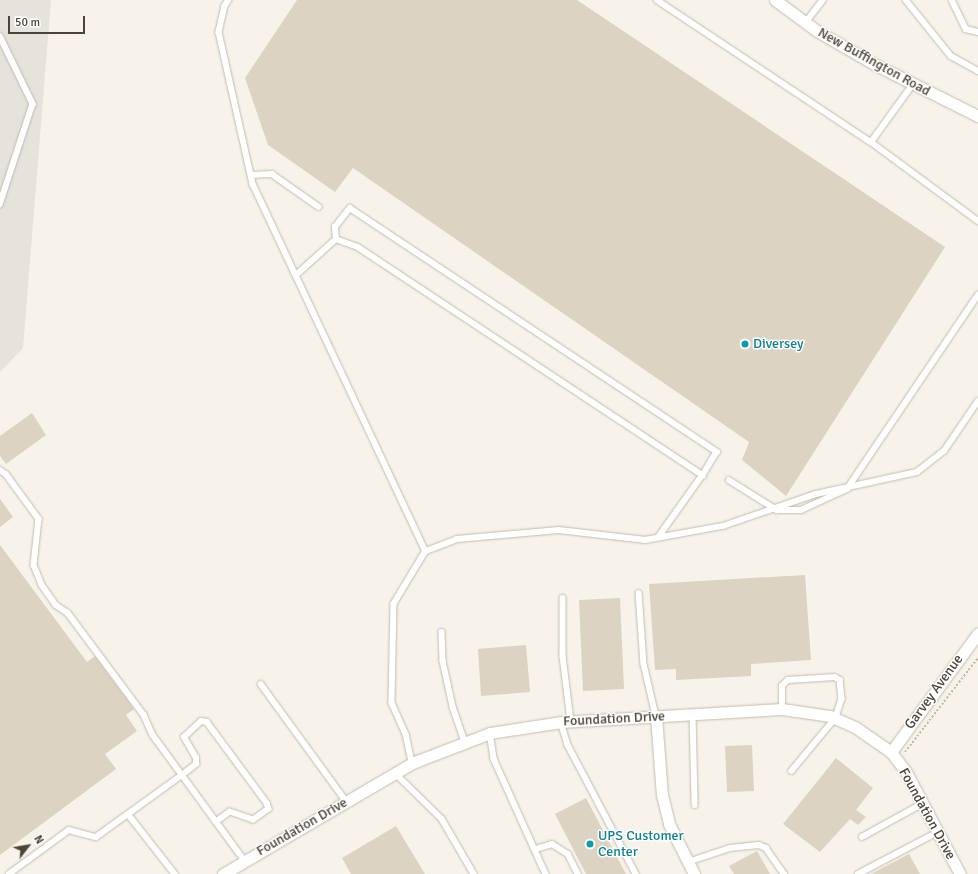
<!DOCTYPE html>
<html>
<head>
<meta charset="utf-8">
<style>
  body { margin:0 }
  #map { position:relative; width:978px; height:874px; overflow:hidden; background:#f7f3eb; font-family:Signika,sans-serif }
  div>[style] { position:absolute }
  .industrial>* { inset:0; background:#e6e2dc }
  .building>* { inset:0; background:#dcd3c2 }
  .path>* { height:2px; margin-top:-1px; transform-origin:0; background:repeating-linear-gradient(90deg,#c6b89d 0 2px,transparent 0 4px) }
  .roads { filter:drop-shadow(0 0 1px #c3bcad) drop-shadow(0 0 1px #c3bcad) }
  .lane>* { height:5.5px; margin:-2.75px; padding:0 2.75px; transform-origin:2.75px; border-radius:2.75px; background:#fff }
  .street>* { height:11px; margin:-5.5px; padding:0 5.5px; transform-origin:5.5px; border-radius:5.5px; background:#fff }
  .dots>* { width:11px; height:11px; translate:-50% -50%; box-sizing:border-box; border:2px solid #fff; border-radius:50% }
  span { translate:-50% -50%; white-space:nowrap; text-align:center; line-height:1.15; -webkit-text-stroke:3px #fff; paint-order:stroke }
  .street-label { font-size:14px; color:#4c4438 }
  .culture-label { font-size:14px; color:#0d838f }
  .left { translate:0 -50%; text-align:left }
  .north { position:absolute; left:8px; top:826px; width:40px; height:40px; -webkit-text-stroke:3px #fff; paint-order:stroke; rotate:59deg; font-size:11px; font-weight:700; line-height:16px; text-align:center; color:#4c4438 }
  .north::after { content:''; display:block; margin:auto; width:14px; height:18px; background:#4c4438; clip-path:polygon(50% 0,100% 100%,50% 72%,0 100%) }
  .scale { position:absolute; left:8px; top:16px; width:77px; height:18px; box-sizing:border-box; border:2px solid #4c4438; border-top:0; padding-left:5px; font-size:12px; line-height:14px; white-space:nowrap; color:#4c4438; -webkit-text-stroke:3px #fff; paint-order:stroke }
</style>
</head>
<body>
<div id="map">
  <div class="industrial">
    <div style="clip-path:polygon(0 0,51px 0,23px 348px,0 372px)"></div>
  </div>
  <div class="building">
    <div style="clip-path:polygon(297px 0,577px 0,945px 247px,786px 496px,742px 460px,749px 442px,353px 168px,335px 192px,268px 145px,245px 78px)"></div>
    <div style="clip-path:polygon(32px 413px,46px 435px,6px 464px,0 456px,0 436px)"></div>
    <div style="clip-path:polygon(0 499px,13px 517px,0 527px)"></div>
    <div style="clip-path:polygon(0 545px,87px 662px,95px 656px,134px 709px,126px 715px,137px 731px,105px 754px,116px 769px,0 855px)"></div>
    <div style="clip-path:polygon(805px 575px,811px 660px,751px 664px,751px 676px,676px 680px,676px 669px,655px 670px,649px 584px)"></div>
    <div style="clip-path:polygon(620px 598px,624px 689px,583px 691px,579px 600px)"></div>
    <div style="clip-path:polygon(526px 645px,530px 692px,481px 696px,478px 649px)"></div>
    <div style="clip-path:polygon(752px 745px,754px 791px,727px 792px,725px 746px)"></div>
    <div style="clip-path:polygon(836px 758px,873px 788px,856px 810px,866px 817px,858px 825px,850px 819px,820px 852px,783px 824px)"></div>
    <div style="clip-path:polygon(586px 798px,626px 874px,586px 874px,555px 814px)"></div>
    <div style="clip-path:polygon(396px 826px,425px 874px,351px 874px,342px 858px)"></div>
    <div style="clip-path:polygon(757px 851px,770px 874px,734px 874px,729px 866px)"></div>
    <div style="clip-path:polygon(909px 854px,920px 874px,871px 874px)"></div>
  </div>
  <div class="path">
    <div style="left:905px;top:752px;width:119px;rotate:-52.2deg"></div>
  </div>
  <div class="roads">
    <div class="lane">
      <div style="left:229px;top:0;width:7px;rotate:124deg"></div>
      <div style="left:225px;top:6px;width:27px;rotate:103deg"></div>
      <div style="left:219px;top:32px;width:156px;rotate:77.4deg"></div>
      <div style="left:253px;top:184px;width:406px;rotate:64.8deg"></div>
      <div style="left:426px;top:551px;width:62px;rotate:121.1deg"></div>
      <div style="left:394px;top:604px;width:99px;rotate:91.2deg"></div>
      <div style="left:392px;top:703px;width:34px;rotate:66deg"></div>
      <div style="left:406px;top:734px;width:30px;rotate:78deg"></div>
      <div style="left:657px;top:0;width:257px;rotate:33.6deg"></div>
      <div style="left:871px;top:142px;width:72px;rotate:-54.1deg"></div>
      <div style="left:906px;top:0;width:72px;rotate:51.2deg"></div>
      <div style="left:951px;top:56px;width:31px;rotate:29deg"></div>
      <div style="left:952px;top:0;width:32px;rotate:64deg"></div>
      <div style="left:966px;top:29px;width:12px;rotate:14deg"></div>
      <div style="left:805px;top:23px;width:29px;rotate:-52deg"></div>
      <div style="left:0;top:36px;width:76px;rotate:64.1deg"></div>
      <div style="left:33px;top:104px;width:106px;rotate:108.1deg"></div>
      <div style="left:871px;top:142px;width:133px;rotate:36.4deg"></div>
      <div style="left:251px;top:175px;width:21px;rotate:-3deg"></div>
      <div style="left:272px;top:174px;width:57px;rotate:35.1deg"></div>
      <div style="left:336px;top:239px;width:12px;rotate:-95deg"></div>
      <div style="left:335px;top:227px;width:24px;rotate:-52deg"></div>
      <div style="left:350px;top:208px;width:441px;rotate:33.6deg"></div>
      <div style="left:717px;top:452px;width:27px;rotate:121deg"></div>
      <div style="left:296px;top:275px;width:54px;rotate:-42deg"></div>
      <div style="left:336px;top:239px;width:23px;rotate:20deg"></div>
      <div style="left:358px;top:247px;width:414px;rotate:33.5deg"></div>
      <div style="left:703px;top:475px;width:76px;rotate:125.4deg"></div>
      <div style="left:0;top:470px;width:7px;rotate:34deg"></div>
      <div style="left:6px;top:474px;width:56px;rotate:53.7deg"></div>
      <div style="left:39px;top:519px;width:46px;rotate:96.2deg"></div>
      <div style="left:34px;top:565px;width:22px;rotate:68deg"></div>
      <div style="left:42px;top:585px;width:24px;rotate:55deg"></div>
      <div style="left:56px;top:605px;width:14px;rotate:34deg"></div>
      <div style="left:68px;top:613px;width:127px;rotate:53.3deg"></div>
      <div style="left:144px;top:715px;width:22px;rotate:66deg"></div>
      <div style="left:153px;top:735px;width:156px;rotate:53.9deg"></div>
      <div style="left:729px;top:480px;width:57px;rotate:32deg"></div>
      <div style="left:777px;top:510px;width:24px"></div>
      <div style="left:801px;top:510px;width:51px;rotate:-24.5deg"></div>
      <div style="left:847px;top:489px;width:234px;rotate:-56deg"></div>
      <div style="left:426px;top:551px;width:33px;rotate:-21deg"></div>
      <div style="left:457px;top:539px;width:102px;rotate:-5deg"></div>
      <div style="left:559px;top:530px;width:87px;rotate:6.6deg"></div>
      <div style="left:645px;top:540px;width:79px;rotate:-10.2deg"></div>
      <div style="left:723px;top:526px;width:98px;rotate:-19deg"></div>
      <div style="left:816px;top:494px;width:103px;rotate:-12.3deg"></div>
      <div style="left:917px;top:472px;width:34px;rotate:-38deg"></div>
      <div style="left:944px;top:451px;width:60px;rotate:-55.8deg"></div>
      <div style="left:639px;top:593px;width:71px;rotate:86deg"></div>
      <div style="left:644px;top:664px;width:53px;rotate:77deg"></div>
      <div style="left:563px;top:598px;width:58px;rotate:90deg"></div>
      <div style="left:563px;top:656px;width:65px;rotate:83deg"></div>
      <div style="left:442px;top:632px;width:29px;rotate:88deg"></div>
      <div style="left:443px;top:661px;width:47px;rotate:77.7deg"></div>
      <div style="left:453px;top:707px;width:36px;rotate:71deg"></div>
      <div style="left:261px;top:684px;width:145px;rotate:54deg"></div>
      <div style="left:782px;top:709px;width:23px;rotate:-90deg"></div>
      <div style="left:782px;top:686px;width:8px;rotate:-45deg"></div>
      <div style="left:788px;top:680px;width:47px;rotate:-3.7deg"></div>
      <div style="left:835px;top:677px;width:6px;rotate:31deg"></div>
      <div style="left:840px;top:680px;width:19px;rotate:84deg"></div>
      <div style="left:842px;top:699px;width:20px;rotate:108deg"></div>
      <div style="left:836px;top:718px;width:69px;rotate:129.7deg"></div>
      <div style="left:693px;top:714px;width:91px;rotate:88.7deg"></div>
      <div style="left:561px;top:722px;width:24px;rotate:73deg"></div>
      <div style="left:568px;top:745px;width:146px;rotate:62.2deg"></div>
      <div style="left:490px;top:733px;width:26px;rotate:81deg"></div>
      <div style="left:494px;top:759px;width:126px;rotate:65.7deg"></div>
      <div style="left:395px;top:773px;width:66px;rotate:44.4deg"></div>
      <div style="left:442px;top:819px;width:64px;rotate:59.8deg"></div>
      <div style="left:128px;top:814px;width:76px;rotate:51.9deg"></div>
      <div style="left:862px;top:837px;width:68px;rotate:-28.8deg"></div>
      <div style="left:536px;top:849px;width:17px;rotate:-17deg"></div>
      <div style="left:552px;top:844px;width:19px;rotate:32deg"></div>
      <div style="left:568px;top:854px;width:22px;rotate:63deg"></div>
      <div style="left:688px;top:862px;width:44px;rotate:-18.4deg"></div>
      <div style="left:730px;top:848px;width:29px;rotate:-6deg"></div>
      <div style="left:759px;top:845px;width:8px;rotate:23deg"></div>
      <div style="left:766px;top:848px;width:32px;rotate:55deg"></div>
      <div style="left:9px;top:874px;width:74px;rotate:-36.3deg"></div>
      <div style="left:69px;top:830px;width:28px;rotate:15deg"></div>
      <div style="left:96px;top:837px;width:106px;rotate:-35.8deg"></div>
      <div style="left:182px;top:775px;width:18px;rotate:-38deg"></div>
      <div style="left:196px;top:764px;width:6px;rotate:-90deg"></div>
      <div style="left:196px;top:758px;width:24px;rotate:-120deg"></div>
      <div style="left:184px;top:737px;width:23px;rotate:-43deg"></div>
      <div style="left:201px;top:721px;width:6px;rotate:9deg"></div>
      <div style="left:207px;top:722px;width:101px;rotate:53.5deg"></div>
      <div style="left:267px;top:803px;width:6px;rotate:72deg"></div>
      <div style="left:269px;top:809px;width:19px;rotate:145deg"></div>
      <div style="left:253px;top:820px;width:24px;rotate:-161deg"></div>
      <div style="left:230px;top:812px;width:17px;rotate:144deg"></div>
      <div style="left:858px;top:874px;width:90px;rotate:-27.7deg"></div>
    </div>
    <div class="street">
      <div style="left:775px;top:0;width:52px;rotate:36.4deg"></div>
      <div style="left:817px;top:31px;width:68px;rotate:30deg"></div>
      <div style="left:876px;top:65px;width:114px;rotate:26.6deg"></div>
      <div style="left:656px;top:716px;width:79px;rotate:85.7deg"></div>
      <div style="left:662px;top:795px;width:30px;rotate:76deg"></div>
      <div style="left:669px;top:824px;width:56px;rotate:63.4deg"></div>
      <div style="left:891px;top:752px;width:147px;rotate:-53.8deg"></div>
      <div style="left:223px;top:874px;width:219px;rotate:-30.4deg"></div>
      <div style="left:412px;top:763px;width:84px;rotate:-21deg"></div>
      <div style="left:490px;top:733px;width:72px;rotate:-8.8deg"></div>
      <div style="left:561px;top:722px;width:221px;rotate:-3.4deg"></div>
      <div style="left:782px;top:709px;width:49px;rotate:8.3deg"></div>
      <div style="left:830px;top:716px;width:27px;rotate:24deg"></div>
      <div style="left:855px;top:727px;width:44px;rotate:34.8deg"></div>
      <div style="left:891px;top:752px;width:25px;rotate:53deg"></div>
      <div style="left:906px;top:772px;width:115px;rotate:62.1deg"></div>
    </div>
  </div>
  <div class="dots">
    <div style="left:745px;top:344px;background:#0f9aa8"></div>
    <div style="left:590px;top:844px;background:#0f9aa8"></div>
  </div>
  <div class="street-label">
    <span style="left:874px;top:62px;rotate:29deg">New Buffington Road</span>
    <span style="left:934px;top:692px;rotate:-54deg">Garvey Avenue</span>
    <span style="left:614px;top:719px;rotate:-3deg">Foundation Drive</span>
    <span style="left:927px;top:814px;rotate:61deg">Foundation Drive</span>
    <span style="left:302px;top:827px;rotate:-30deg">Foundation Drive</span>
  </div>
  <div class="culture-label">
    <span class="left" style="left:753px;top:344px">Diversey</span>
    <span class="left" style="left:598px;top:844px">UPS Customer<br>Center</span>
  </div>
  <div class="north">N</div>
  <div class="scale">50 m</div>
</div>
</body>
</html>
